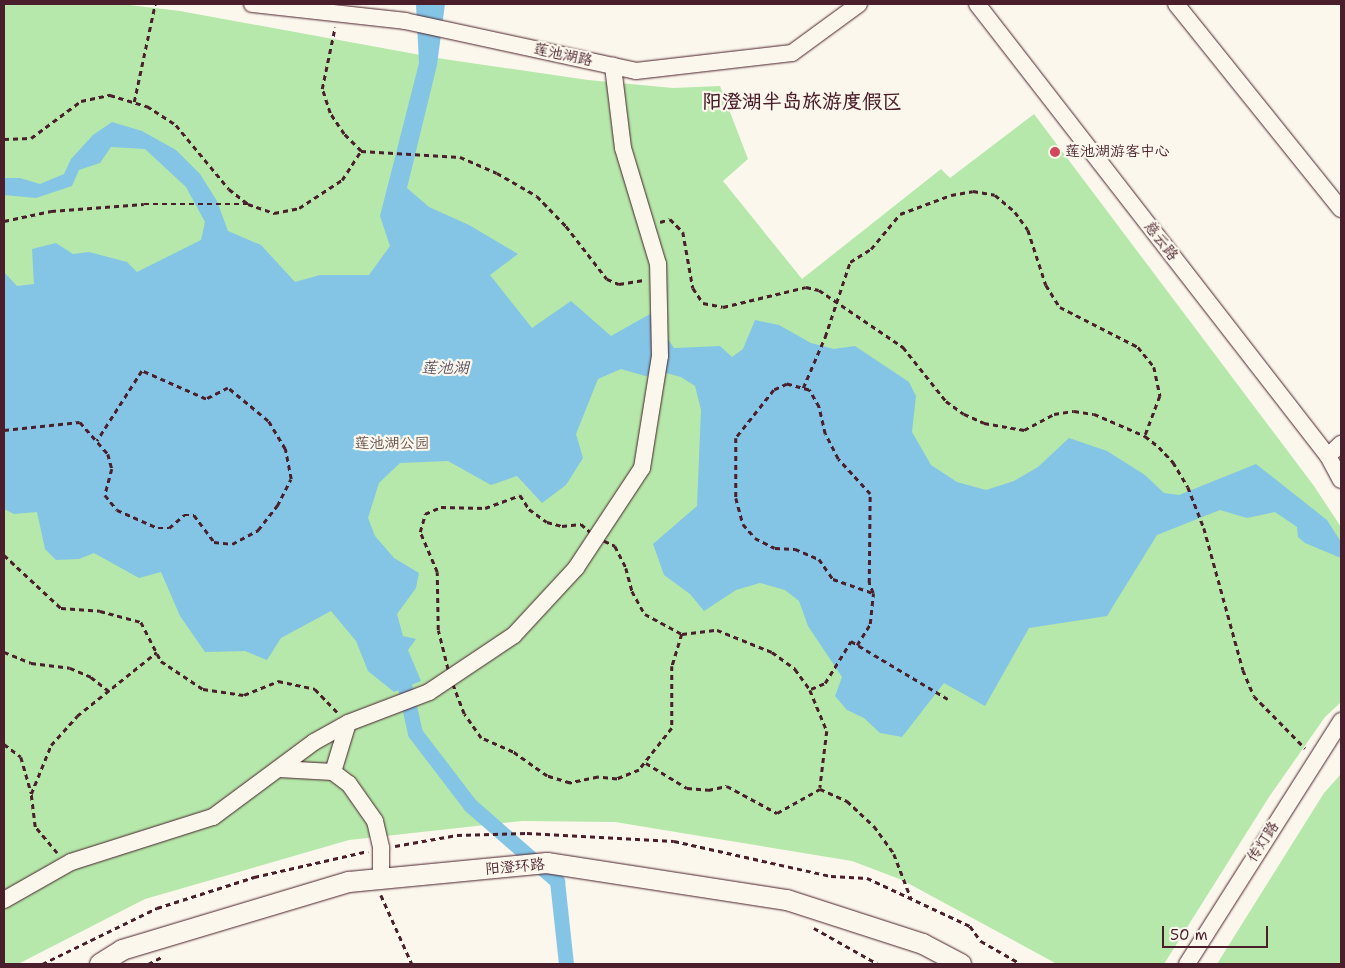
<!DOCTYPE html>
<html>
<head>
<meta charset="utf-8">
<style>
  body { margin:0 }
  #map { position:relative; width:1345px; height:968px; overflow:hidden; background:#fbf7ec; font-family:"Shantell Sans","LXGW WenKai TC",sans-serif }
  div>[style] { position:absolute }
  .green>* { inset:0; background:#b5e8aa }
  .water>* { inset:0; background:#84c5e5 }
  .canal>* { height:15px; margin:-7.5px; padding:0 7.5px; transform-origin:7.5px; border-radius:7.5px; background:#84c5e5 }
  .path>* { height:2.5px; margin-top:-1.25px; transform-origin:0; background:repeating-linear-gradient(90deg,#4a1f2b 0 5px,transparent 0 9px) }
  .roads { filter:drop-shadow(0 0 1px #4a1f2b) drop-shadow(0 0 1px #4a1f2b) }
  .minor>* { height:16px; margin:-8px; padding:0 8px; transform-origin:8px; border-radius:8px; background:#fbf7ec }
  .major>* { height:20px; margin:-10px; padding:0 10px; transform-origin:10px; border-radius:10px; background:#fbf7ec }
  .dots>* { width:14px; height:14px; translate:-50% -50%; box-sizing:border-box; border:2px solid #fbf7ec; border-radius:50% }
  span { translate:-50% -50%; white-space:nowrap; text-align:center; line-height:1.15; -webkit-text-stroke:4.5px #fbf7ec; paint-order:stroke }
  .street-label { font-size:15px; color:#4a1f2b }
  .poi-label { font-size:15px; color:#4a1f2b }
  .left { translate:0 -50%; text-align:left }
  .park-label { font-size:15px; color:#65514b }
  .water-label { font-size:16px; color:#5b5163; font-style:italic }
  .district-label { font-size:20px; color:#4a1f2b; font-weight:700 }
  .frame { position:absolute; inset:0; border:5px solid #4a1f2b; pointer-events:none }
  .scale { position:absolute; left:1162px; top:926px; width:106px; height:22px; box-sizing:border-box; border:2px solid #4a1f2b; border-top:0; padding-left:6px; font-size:15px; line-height:18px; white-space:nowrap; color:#4a1f2b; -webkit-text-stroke:4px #fbf7ec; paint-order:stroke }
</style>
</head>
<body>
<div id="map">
  <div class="green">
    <div style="clip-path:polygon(4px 4px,121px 4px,180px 11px,437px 58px,588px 80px,673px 88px,720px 86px,748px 159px,723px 181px,802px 279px,941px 169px,950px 178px,1034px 114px,1314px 486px,1341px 527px,1341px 702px,1325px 717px,1269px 797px,1164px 964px,1057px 964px,902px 880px,852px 861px,615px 822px,522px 821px,349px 840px,145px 899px,18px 964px,4px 964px)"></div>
    <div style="clip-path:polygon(1341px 774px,1341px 964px,1217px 964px,1324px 793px)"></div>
  </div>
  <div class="water">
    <div style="clip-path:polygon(416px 4px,445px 4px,437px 65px,407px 188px,429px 207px,469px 225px,518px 254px,490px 275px,532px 328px,571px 301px,611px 336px,650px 314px,674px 348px,720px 346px,732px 357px,743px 349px,755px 320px,779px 325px,811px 343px,834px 349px,855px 346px,909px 382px,916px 396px,912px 432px,931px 465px,957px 482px,986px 490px,1014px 481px,1038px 467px,1069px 438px,1107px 451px,1145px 475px,1164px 493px,1179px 495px,1256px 464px,1327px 520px,1341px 542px,1341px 558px,1305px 543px,1298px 537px,1297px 527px,1275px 512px,1247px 518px,1220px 510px,1157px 535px,1107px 616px,1029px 628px,985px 706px,944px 683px,902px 737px,880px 733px,864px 718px,847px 710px,835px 696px,842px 677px,808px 626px,799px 601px,785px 590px,760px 583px,736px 590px,704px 611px,690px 594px,664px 575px,653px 544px,697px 506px,701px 410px,695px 386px,681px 377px,666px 373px,645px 376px,621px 369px,598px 379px,576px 434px,583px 458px,566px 485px,542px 503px,517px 476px,491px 485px,448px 461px,400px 463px,379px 483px,368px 518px,375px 536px,394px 558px,419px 573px,416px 588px,397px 614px,403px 636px,416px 639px,408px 650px,421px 681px,394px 692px,368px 671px,356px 641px,331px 611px,281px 638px,267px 660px,245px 651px,205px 652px,180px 616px,161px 572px,139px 578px,94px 553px,79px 559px,56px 560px,45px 549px,37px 512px,14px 514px,4px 509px,4px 272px,17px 286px,34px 284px,32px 249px,56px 243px,73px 254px,89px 252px,127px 262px,137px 272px,201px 240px,205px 222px,186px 187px,145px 149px,111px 147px,100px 163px,79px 170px,72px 186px,36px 198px,4px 195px,4px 178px,20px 178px,40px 184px,64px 174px,71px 159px,93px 135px,112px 122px,142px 131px,176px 150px,200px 174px,217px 201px,228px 231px,261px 245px,295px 282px,320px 275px,369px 275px,390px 246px,380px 216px,419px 63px)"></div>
  </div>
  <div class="canal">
    <div style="left:405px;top:688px;width:46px;rotate:77.5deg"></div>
    <div style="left:415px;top:733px;width:91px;rotate:52.6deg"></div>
    <div style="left:470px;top:805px;width:116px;rotate:41.1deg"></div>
    <div style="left:557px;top:881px;width:83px;rotate:83.8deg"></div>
  </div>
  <div class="path">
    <div style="left:134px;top:102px;width:100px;rotate:-77.9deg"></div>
    <div style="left:4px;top:139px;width:27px;rotate:-2deg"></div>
    <div style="left:31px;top:138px;width:62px;rotate:-36.5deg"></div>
    <div style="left:81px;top:101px;width:30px;rotate:-12deg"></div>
    <div style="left:110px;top:95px;width:39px;rotate:17deg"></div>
    <div style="left:147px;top:106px;width:35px;rotate:33deg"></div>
    <div style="left:176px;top:125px;width:83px;rotate:50.4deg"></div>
    <div style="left:229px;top:189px;width:24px;rotate:38deg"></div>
    <div style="left:248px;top:204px;width:28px;rotate:19deg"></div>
    <div style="left:274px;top:213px;width:25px;rotate:-11deg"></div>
    <div style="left:299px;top:208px;width:51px;rotate:-33.1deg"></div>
    <div style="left:342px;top:180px;width:35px;rotate:-57deg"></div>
    <div style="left:361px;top:151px;width:24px;rotate:-135deg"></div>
    <div style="left:344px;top:134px;width:25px;rotate:-124deg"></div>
    <div style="left:330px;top:113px;width:25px;rotate:-108deg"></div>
    <div style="left:322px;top:89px;width:63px;rotate:-78.2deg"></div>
    <div style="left:361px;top:151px;width:99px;rotate:3.5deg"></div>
    <div style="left:460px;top:157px;width:40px;rotate:23.4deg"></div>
    <div style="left:497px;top:173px;width:46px;rotate:29.9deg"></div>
    <div style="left:537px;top:196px;width:42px;rotate:46deg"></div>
    <div style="left:566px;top:226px;width:67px;rotate:52.3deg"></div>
    <div style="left:607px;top:279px;width:13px;rotate:23deg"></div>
    <div style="left:619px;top:284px;width:25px;rotate:-9deg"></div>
    <div style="left:4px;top:221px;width:48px;rotate:-12deg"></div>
    <div style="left:51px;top:211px;width:93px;rotate:-4.3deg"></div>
    <div style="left:144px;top:204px;width:104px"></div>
    <div style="left:660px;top:222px;width:10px;rotate:-17deg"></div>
    <div style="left:670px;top:219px;width:18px;rotate:45deg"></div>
    <div style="left:683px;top:232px;width:57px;rotate:79.9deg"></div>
    <div style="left:693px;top:288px;width:18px;rotate:56deg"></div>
    <div style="left:703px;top:303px;width:20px;rotate:11deg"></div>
    <div style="left:723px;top:307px;width:85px;rotate:-13.5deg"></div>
    <div style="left:806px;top:287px;width:13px;rotate:13deg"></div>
    <div style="left:819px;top:290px;width:102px;rotate:34.2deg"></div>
    <div style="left:903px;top:347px;width:69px;rotate:51.5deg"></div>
    <div style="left:946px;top:401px;width:22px;rotate:36deg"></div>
    <div style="left:964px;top:414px;width:22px;rotate:24deg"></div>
    <div style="left:984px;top:423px;width:41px;rotate:9.9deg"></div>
    <div style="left:1024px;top:430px;width:34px;rotate:-28deg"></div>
    <div style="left:1054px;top:414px;width:20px;rotate:-9deg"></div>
    <div style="left:1074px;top:411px;width:20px;rotate:9deg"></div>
    <div style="left:1094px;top:414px;width:56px;rotate:23.3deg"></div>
    <div style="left:1145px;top:436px;width:18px;rotate:38deg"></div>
    <div style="left:1159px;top:447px;width:21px;rotate:47deg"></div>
    <div style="left:1173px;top:462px;width:29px;rotate:59deg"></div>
    <div style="left:1188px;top:487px;width:44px;rotate:68.7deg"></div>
    <div style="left:1204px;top:528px;width:147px;rotate:74.6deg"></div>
    <div style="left:1243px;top:670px;width:28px;rotate:67deg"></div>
    <div style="left:1254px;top:696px;width:73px;rotate:45.6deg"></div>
    <div style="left:803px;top:388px;width:56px;rotate:-66.7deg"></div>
    <div style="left:825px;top:337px;width:79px;rotate:-71.6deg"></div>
    <div style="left:850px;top:262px;width:25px;rotate:-32deg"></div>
    <div style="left:871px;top:249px;width:45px;rotate:-50.4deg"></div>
    <div style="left:900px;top:214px;width:54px;rotate:-20.4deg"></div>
    <div style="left:951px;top:195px;width:22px;rotate:-10deg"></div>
    <div style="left:973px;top:191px;width:22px;rotate:10deg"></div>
    <div style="left:995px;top:195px;width:26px;rotate:40deg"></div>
    <div style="left:1015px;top:212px;width:22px;rotate:54deg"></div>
    <div style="left:1028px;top:230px;width:58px;rotate:71.9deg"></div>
    <div style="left:1046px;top:285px;width:26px;rotate:58deg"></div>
    <div style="left:1060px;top:307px;width:88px;rotate:27.1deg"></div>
    <div style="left:1138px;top:347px;width:26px;rotate:51deg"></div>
    <div style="left:1154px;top:367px;width:30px;rotate:78deg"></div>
    <div style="left:1160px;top:396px;width:43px;rotate:110.6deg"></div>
    <div style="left:4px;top:430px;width:76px;rotate:-6deg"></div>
    <div style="left:80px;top:422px;width:43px;rotate:48.8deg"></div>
    <div style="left:108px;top:454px;width:16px;rotate:75deg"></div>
    <div style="left:112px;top:469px;width:27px;rotate:105deg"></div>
    <div style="left:105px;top:495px;width:19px;rotate:51deg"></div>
    <div style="left:117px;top:510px;width:45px;rotate:23.7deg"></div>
    <div style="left:158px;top:528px;width:11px"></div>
    <div style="left:169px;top:528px;width:20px;rotate:-41deg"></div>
    <div style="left:184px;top:515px;width:10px"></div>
    <div style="left:194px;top:515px;width:34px;rotate:53deg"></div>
    <div style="left:214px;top:542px;width:18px;rotate:6deg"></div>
    <div style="left:232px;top:544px;width:30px;rotate:-28deg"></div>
    <div style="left:258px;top:530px;width:31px;rotate:-52deg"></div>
    <div style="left:277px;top:506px;width:30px;rotate:-63deg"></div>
    <div style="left:291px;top:479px;width:31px;rotate:-101deg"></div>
    <div style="left:285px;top:449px;width:33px;rotate:-121deg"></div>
    <div style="left:268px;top:421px;width:52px;rotate:-140.5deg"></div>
    <div style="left:228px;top:388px;width:25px;rotate:153deg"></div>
    <div style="left:206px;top:399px;width:70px;rotate:-156.4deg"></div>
    <div style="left:142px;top:371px;width:83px;rotate:122.7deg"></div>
    <div style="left:520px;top:495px;width:17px;rotate:57deg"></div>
    <div style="left:529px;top:509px;width:22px;rotate:36deg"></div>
    <div style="left:547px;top:522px;width:16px;rotate:15deg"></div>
    <div style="left:562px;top:526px;width:19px;rotate:-6deg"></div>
    <div style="left:581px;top:524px;width:20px;rotate:41deg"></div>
    <div style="left:596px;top:537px;width:21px;rotate:25deg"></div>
    <div style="left:615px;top:546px;width:25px;rotate:63deg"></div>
    <div style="left:626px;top:568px;width:24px;rotate:75deg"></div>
    <div style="left:632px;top:591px;width:26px;rotate:61deg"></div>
    <div style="left:645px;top:614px;width:42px;rotate:28.4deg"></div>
    <div style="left:682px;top:634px;width:34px;rotate:107deg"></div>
    <div style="left:672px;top:666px;width:62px;rotate:90deg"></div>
    <div style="left:672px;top:728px;width:53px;rotate:128.2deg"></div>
    <div style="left:639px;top:770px;width:24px;rotate:158deg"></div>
    <div style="left:617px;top:779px;width:19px;rotate:-174deg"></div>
    <div style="left:598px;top:777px;width:29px;rotate:168deg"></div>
    <div style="left:570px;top:783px;width:24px;rotate:-163deg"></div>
    <div style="left:547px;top:776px;width:42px;rotate:-144.8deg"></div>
    <div style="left:513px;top:752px;width:35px;rotate:-156deg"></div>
    <div style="left:481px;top:738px;width:29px;rotate:-125deg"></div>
    <div style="left:464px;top:714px;width:39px;rotate:-111deg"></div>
    <div style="left:450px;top:678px;width:49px;rotate:-104deg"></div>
    <div style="left:438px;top:630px;width:58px;rotate:-91deg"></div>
    <div style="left:437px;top:572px;width:43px;rotate:-113deg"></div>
    <div style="left:420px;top:532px;width:19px;rotate:-74deg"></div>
    <div style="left:425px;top:514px;width:17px;rotate:-24deg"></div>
    <div style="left:441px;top:507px;width:44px;rotate:1.3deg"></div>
    <div style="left:485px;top:508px;width:37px;rotate:-20deg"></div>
    <div style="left:4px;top:555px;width:78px;rotate:42.9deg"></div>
    <div style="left:61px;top:608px;width:39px;rotate:4deg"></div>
    <div style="left:100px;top:611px;width:42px;rotate:15deg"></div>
    <div style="left:141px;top:622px;width:44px;rotate:62.9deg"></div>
    <div style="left:161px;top:661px;width:50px;rotate:33.7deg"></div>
    <div style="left:203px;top:689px;width:41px;rotate:8.3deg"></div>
    <div style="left:244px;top:695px;width:37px;rotate:-22deg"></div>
    <div style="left:278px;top:681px;width:38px;rotate:12deg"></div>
    <div style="left:315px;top:689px;width:32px;rotate:46deg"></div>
    <div style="left:682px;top:634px;width:35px;rotate:-7deg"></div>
    <div style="left:717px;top:630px;width:59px;rotate:21.8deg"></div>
    <div style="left:772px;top:652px;width:29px;rotate:36deg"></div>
    <div style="left:795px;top:669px;width:26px;rotate:54deg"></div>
    <div style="left:810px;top:690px;width:44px;rotate:67.5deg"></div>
    <div style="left:827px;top:731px;width:57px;rotate:97deg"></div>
    <div style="left:857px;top:645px;width:25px;rotate:-58deg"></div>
    <div style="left:870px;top:624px;width:31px;rotate:-84deg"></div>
    <div style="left:873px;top:593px;width:11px;rotate:-112deg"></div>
    <div style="left:869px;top:583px;width:89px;rotate:-89.4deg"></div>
    <div style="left:870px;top:494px;width:47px;rotate:-132.4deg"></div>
    <div style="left:838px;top:459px;width:28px;rotate:-117deg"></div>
    <div style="left:825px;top:434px;width:28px;rotate:-103deg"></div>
    <div style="left:819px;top:407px;width:20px;rotate:-120deg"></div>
    <div style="left:809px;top:390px;width:23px;rotate:-165deg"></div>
    <div style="left:787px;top:384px;width:14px;rotate:155deg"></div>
    <div style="left:774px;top:390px;width:61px;rotate:128.4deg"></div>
    <div style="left:736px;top:438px;width:60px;rotate:90deg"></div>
    <div style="left:736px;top:498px;width:27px;rotate:75deg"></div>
    <div style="left:743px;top:524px;width:18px;rotate:49deg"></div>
    <div style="left:755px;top:538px;width:22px;rotate:27deg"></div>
    <div style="left:775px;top:548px;width:20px;rotate:3deg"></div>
    <div style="left:795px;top:549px;width:26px;rotate:23deg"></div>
    <div style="left:819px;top:559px;width:24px;rotate:55deg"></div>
    <div style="left:833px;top:579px;width:42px;rotate:19.3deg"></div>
    <div style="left:4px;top:652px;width:29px;rotate:22deg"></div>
    <div style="left:31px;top:663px;width:39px;rotate:7deg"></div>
    <div style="left:70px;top:668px;width:23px;rotate:23deg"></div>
    <div style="left:91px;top:677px;width:23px;rotate:38deg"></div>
    <div style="left:811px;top:689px;width:15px;rotate:-23deg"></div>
    <div style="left:825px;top:683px;width:49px;rotate:-58.2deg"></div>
    <div style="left:851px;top:641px;width:113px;rotate:30.9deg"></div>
    <div style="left:4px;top:744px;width:21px;rotate:37deg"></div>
    <div style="left:21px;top:757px;width:37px;rotate:74deg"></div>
    <div style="left:646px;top:763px;width:48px;rotate:31.4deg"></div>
    <div style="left:687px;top:788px;width:21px;rotate:5deg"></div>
    <div style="left:708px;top:790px;width:19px;rotate:-12deg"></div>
    <div style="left:727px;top:786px;width:57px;rotate:28.4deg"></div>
    <div style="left:777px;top:813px;width:49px;rotate:-29.2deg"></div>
    <div style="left:820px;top:789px;width:30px;rotate:24deg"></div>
    <div style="left:847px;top:801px;width:37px;rotate:43deg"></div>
    <div style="left:874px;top:826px;width:34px;rotate:54deg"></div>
    <div style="left:894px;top:854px;width:47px;rotate:68.9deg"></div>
    <div style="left:395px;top:846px;width:63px;rotate:-10.1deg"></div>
    <div style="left:457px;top:835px;width:70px;rotate:-1.6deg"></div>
    <div style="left:527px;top:833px;width:147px;rotate:3.1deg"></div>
    <div style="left:674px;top:841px;width:161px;rotate:12.6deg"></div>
    <div style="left:831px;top:876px;width:36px;rotate:3deg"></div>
    <div style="left:867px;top:878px;width:114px;rotate:25deg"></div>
    <div style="left:970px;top:926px;width:19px;rotate:54deg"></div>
    <div style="left:981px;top:941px;width:46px;rotate:29.9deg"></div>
    <div style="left:57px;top:853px;width:34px;rotate:-130deg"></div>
    <div style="left:35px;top:827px;width:33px;rotate:-97deg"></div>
    <div style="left:31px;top:794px;width:53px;rotate:-67.8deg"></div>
    <div style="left:51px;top:745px;width:39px;rotate:-48deg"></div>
    <div style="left:77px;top:716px;width:102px;rotate:-38.7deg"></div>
    <div style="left:381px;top:895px;width:76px;rotate:65.8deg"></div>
    <div style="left:814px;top:928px;width:73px;rotate:29.4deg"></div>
    <div style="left:42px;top:964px;width:128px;rotate:-26deg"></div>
    <div style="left:157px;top:908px;width:102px;rotate:-17.7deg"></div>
    <div style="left:254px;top:877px;width:117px;rotate:-12.8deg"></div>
    <div style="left:148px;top:964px;width:16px;rotate:-27deg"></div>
  </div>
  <div class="roads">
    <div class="minor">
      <div style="left:252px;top:4px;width:154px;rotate:6.3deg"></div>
      <div style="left:405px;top:21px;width:236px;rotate:12.2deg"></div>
      <div style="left:636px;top:71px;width:157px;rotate:-6.6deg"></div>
      <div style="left:792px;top:53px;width:83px;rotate:-36.2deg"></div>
      <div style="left:977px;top:4px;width:572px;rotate:52.17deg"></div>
      <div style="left:1328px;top:456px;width:27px;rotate:62deg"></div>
      <div style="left:1176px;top:4px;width:263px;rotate:51.2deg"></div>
      <div style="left:1328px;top:456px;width:18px;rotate:-43deg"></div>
      <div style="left:279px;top:769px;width:54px;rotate:3.2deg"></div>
      <div style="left:333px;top:772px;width:20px;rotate:37deg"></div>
      <div style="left:349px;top:784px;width:45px;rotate:54.9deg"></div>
      <div style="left:375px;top:821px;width:28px;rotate:77deg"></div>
      <div style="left:381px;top:848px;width:31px;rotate:90deg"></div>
      <div style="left:333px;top:772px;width:51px;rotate:-73deg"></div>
      <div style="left:4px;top:900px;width:77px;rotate:-29.6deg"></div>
      <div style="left:71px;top:862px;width:149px;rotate:-17.6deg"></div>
      <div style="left:213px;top:817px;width:126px;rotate:-36.6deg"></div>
      <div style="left:314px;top:742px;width:39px;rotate:-29deg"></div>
      <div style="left:348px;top:723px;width:87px;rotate:-20.9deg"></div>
      <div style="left:429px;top:692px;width:102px;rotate:-33.8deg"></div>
      <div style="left:514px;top:635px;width:91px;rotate:-47.2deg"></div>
      <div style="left:576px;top:568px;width:120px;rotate:-56.6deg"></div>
      <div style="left:642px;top:468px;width:113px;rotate:-80.9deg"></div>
      <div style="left:660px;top:356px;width:92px;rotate:-91.2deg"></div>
      <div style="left:658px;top:264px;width:121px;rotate:-106.8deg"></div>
      <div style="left:623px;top:148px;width:83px;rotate:-97deg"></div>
      <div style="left:1187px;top:964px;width:288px;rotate:-57.6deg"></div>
    </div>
    <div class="major">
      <div style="left:100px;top:964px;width:26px;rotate:-32deg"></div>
      <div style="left:122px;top:950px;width:237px;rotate:-16.7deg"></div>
      <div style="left:349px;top:882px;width:199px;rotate:-5.5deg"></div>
      <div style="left:547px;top:863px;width:243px;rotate:8.8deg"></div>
      <div style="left:787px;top:900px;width:143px;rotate:17.9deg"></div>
      <div style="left:923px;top:944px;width:43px;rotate:27.8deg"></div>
    </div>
  </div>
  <div class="dots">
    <div style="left:1055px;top:152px;background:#d1495b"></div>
  </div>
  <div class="street-label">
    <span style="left:563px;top:55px;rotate:12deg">莲池湖路</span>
    <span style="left:1161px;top:241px;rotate:52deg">慈云路</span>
    <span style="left:1263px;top:842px;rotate:-57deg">传灯路</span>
    <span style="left:515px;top:867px;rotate:-5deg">阳澄环路</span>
  </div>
  <div class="poi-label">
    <span class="left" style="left:1065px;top:152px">莲池湖游客中心</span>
  </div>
  <div class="park-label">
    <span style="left:392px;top:444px">莲池湖公园</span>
  </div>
  <div class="water-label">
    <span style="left:445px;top:368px">莲池湖</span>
  </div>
  <div class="district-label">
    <span style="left:802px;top:101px">阳澄湖半岛旅游度假区</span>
  </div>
  <div class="frame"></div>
  <div class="scale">50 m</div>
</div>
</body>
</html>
